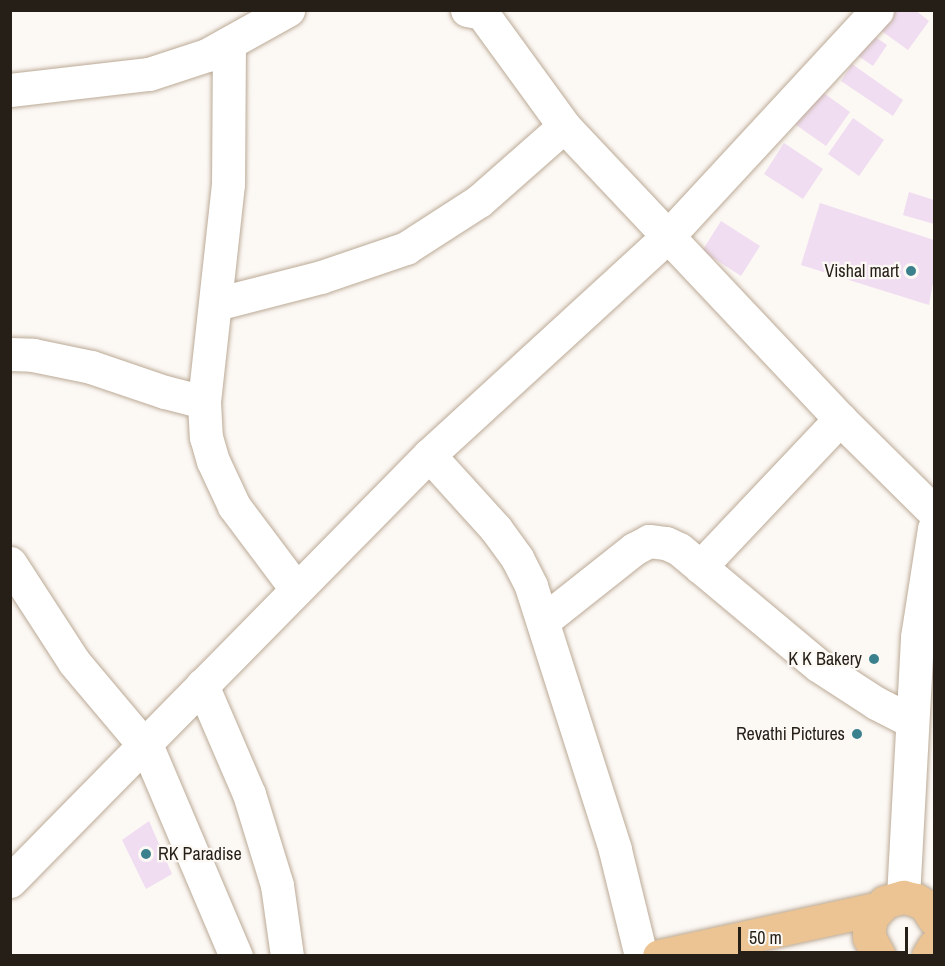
<!DOCTYPE html>
<html>
<head>
<meta charset="utf-8">
<style>
  body { margin:0 }
  #map { position:relative; width:945px; height:966px; overflow:hidden; background:#fcf8f4; font-family:"Archivo Narrow",sans-serif }
  div>[style] { position:absolute }
  .building>* { inset:0; background:#f0ddf1 }
  .roads { filter:drop-shadow(0 0 2px #bbaa96) drop-shadow(0 0 2px #bbaa96) }
  .minor>* { height:33px; margin:-16.5px; padding:0 16.5px; transform-origin:16.5px; border-radius:16.5px; background:#fff }
  .major>* { height:33px; margin:-16.5px; padding:0 16.5px; transform-origin:16.5px; border-radius:16.5px; background:#ecc494 }
  .dots>* { width:16px; height:16px; translate:-50% -50%; box-sizing:border-box; border:3px solid #fcf8f4; border-radius:50% }
  span { translate:-50% -50%; white-space:nowrap; text-align:center; line-height:1.15; -webkit-text-stroke:4.5px #fcf8f4; paint-order:stroke }
  .poi-label { font-size:18px; color:#251f17 }
  .right { translate:-100% -50%; text-align:right }
  .left { translate:0 -50%; text-align:left }
  .frame { position:absolute; inset:0; border:12px solid #251f17; pointer-events:none }
  .scale { position:absolute; left:738px; top:927px; width:170px; height:27px; box-sizing:border-box; border:3px solid #251f17; border-top:0; padding-left:8px; font-size:18px; line-height:21px; white-space:nowrap; color:#251f17; -webkit-text-stroke:4px #fcf8f4; paint-order:stroke }
</style>
</head>
<body>
<div id="map">
  <div class="building">
    <div style="clip-path:polygon(888px 10px,915px 10px,929px 21px,908px 50px,876px 27px)"></div>
    <div style="clip-path:polygon(865px 30px,887px 45px,873px 66px,851px 51px)"></div>
    <div style="clip-path:polygon(852px 64px,903px 100px,893px 116px,841px 81px)"></div>
    <div style="clip-path:polygon(814px 86px,850px 112px,826px 146px,789px 120px)"></div>
    <div style="clip-path:polygon(853px 118px,884px 140px,859px 176px,828px 154px)"></div>
    <div style="clip-path:polygon(784px 143px,823px 169px,803px 199px,764px 174px)"></div>
    <div style="clip-path:polygon(909px 192px,934px 200px,934px 224px,903px 215px)"></div>
    <div style="clip-path:polygon(820px 203px,934px 240px,934px 277px,929px 305px,801px 265px)"></div>
    <div style="clip-path:polygon(721px 221px,760px 246px,741px 276px,702px 251px)"></div>
    <div style="clip-path:polygon(149px 821px,172px 874px,146px 889px,122px 840px)"></div>
  </div>
  <div class="roads">
    <div class="minor">
      <div style="left:467px;top:10px;width:15px;rotate:11deg"></div>
      <div style="left:482px;top:13px;width:140px;rotate:54deg"></div>
      <div style="left:564px;top:126px;width:403px;rotate:46.7deg"></div>
      <div style="left:840px;top:419px;width:132px;rotate:44.7deg"></div>
      <div style="left:229px;top:43px;width:141px;rotate:90.4deg"></div>
      <div style="left:228px;top:184px;width:219px;rotate:96.3deg"></div>
      <div style="left:204px;top:402px;width:35px;rotate:87deg"></div>
      <div style="left:206px;top:437px;width:25px;rotate:74deg"></div>
      <div style="left:213px;top:461px;width:50px;rotate:65deg"></div>
      <div style="left:234px;top:506px;width:104px;rotate:53.2deg"></div>
      <div style="left:10px;top:90px;width:140px;rotate:-6.6deg"></div>
      <div style="left:149px;top:74px;width:61px;rotate:-18.1deg"></div>
      <div style="left:207px;top:55px;width:93px;rotate:-29.1deg"></div>
      <div style="left:216px;top:304px;width:108px;rotate:-14.4deg"></div>
      <div style="left:321px;top:277px;width:90px;rotate:-18.8deg"></div>
      <div style="left:406px;top:248px;width:87px;rotate:-32.8deg"></div>
      <div style="left:479px;top:201px;width:113px;rotate:-41.4deg"></div>
      <div style="left:10px;top:354px;width:23px;rotate:2deg"></div>
      <div style="left:33px;top:355px;width:59px;rotate:11.7deg"></div>
      <div style="left:91px;top:367px;width:78px;rotate:18.7deg"></div>
      <div style="left:165px;top:392px;width:40px;rotate:14.4deg"></div>
      <div style="left:429px;top:455px;width:100px;rotate:47.8deg"></div>
      <div style="left:496px;top:529px;width:36px;rotate:54deg"></div>
      <div style="left:517px;top:558px;width:31px;rotate:63deg"></div>
      <div style="left:531px;top:586px;width:277px;rotate:72.3deg"></div>
      <div style="left:615px;top:850px;width:109px;rotate:76.2deg"></div>
      <div style="left:10px;top:563px;width:118px;rotate:57.1deg"></div>
      <div style="left:74px;top:662px;width:107px;rotate:49.9deg"></div>
      <div style="left:700px;top:567px;width:204px;rotate:-46.6deg"></div>
      <div style="left:543px;top:621px;width:116px;rotate:-38.4deg"></div>
      <div style="left:634px;top:549px;width:17px;rotate:-28deg"></div>
      <div style="left:649px;top:541px;width:17px;rotate:7deg"></div>
      <div style="left:666px;top:543px;width:14px;rotate:25deg"></div>
      <div style="left:679px;top:549px;width:182px;rotate:39.9deg"></div>
      <div style="left:819px;top:666px;width:68px;rotate:33deg"></div>
      <div style="left:876px;top:703px;width:39px;rotate:27deg"></div>
      <div style="left:202px;top:685px;width:119px;rotate:66.7deg"></div>
      <div style="left:249px;top:794px;width:95px;rotate:72.9deg"></div>
      <div style="left:277px;top:885px;width:72px;rotate:82deg"></div>
      <div style="left:145px;top:742px;width:233px;rotate:67deg"></div>
      <div style="left:10px;top:881px;width:598px;rotate:-45.47deg"></div>
      <div style="left:429px;top:455px;width:326px;rotate:-42.5deg"></div>
      <div style="left:669px;top:235px;width:306px;rotate:-47.2deg"></div>
      <div style="left:903px;top:897px;width:260px;rotate:-86.9deg"></div>
      <div style="left:917px;top:637px;width:110px;rotate:-81.1deg"></div>
    </div>
    <div class="major">
      <div style="left:659px;top:956px;width:225px;rotate:-12.3deg"></div>
      <div style="left:879px;top:956px;width:21px;rotate:-118deg"></div>
      <div style="left:869px;top:937px;width:10px;rotate:-90deg"></div>
      <div style="left:869px;top:927px;width:11px;rotate:-75deg"></div>
      <div style="left:872px;top:916px;width:19px;rotate:-47deg"></div>
      <div style="left:885px;top:902px;width:19px;rotate:-16deg"></div>
      <div style="left:903px;top:897px;width:13px;rotate:13deg"></div>
      <div style="left:916px;top:900px;width:12px;rotate:31deg"></div>
      <div style="left:926px;top:906px;width:15px;rotate:58deg"></div>
      <div style="left:928px;top:956px;width:12px;rotate:-59deg"></div>
    </div>
  </div>
  <div class="dots">
    <div style="left:911px;top:271px;background:#3b818d"></div>
    <div style="left:874px;top:659px;background:#3b818d"></div>
    <div style="left:857px;top:734px;background:#3b818d"></div>
    <div style="left:146px;top:854px;background:#3b818d"></div>
  </div>
  <div class="poi-label">
    <span class="right" style="left:899px;top:271px">Vishal mart</span>
    <span class="right" style="left:862px;top:659px">K K Bakery</span>
    <span class="right" style="left:845px;top:734px">Revathi Pictures</span>
    <span class="left" style="left:158px;top:854px">RK Paradise</span>
  </div>
  <div class="frame"></div>
  <div class="scale">50 m</div>
</div>
</body>
</html>
